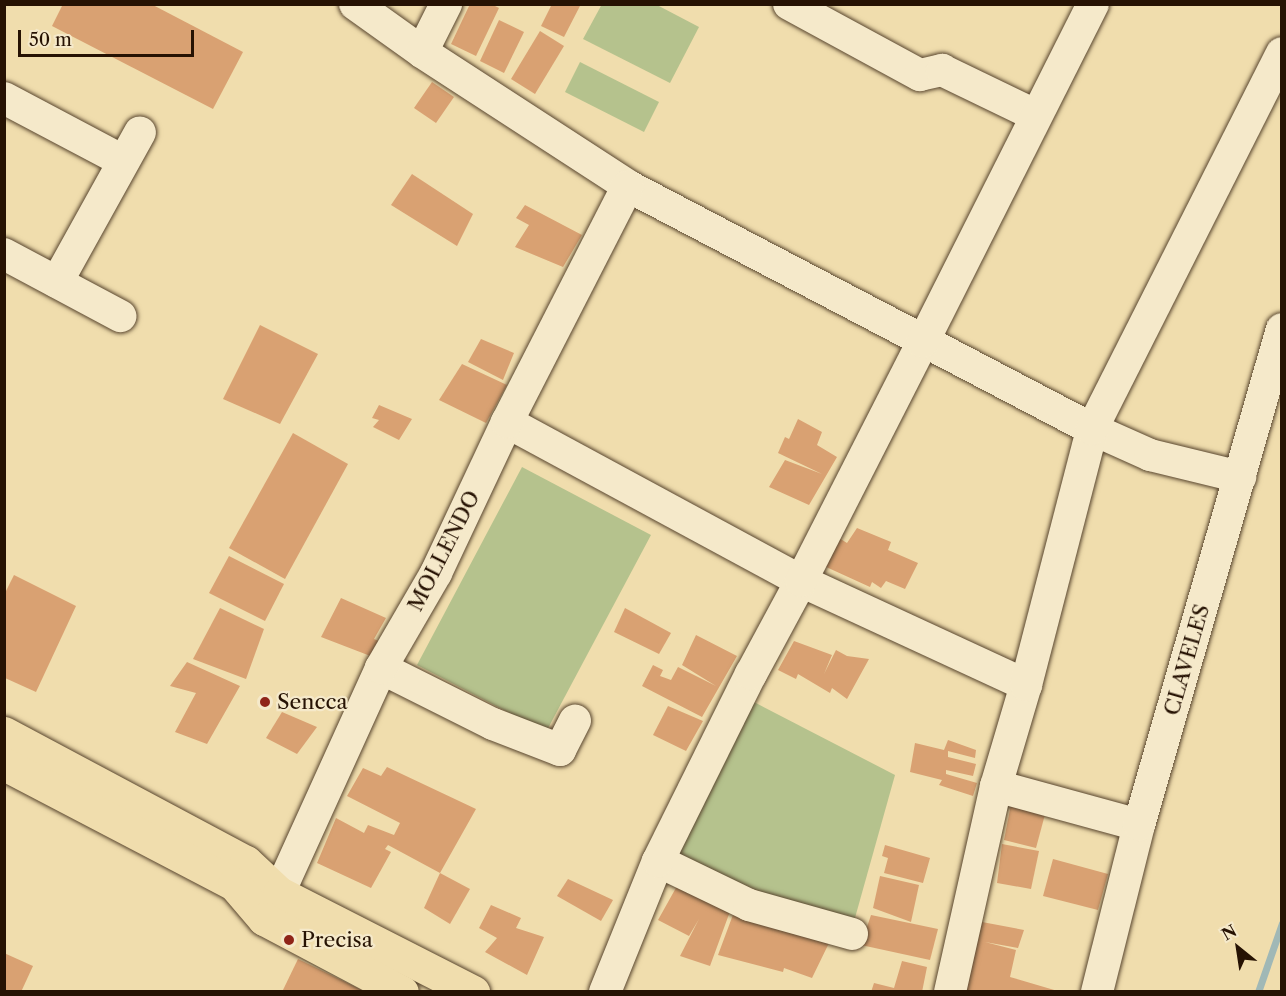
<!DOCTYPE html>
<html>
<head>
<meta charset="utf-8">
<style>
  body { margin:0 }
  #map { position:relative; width:1286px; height:996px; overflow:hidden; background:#f0ddad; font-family:"Libre Caslon Text",serif }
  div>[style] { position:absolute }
  .green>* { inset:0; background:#b5c28d }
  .stream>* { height:7px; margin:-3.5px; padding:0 3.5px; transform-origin:3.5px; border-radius:3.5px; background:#a0b8b6 }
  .building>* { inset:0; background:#d9a172 }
  .roads { filter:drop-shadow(0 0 2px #58452e) drop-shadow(0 0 2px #58452e) }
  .minor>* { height:32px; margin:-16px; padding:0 16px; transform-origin:16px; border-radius:16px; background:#f5e9ca }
  .major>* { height:33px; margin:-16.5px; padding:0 16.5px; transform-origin:16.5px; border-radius:16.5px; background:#f0ddad }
  .dots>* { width:16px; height:16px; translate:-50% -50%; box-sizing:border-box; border:3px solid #f5e9ca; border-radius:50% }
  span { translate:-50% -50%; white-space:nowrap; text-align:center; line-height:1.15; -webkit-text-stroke:4.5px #f5e9ca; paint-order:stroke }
  .street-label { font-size:21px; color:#261203 }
  .poi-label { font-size:21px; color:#261203 }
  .left { translate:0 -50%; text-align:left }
  .frame { position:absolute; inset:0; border:6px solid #261203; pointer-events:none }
  .north { position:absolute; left:1208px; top:918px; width:60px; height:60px; -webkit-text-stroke:4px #f5e9ca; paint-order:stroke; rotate:330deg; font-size:16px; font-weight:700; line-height:24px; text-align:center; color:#261203 }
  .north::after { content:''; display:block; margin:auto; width:21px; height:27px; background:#261203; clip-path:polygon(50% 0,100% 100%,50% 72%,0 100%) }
  .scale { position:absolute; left:18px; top:30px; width:176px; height:27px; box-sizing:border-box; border:3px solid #261203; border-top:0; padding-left:8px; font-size:18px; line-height:21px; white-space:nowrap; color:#261203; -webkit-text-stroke:4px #f5e9ca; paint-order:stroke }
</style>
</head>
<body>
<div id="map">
  <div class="green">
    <div style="clip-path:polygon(602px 4px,657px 5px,699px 27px,670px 83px,583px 39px)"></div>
    <div style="clip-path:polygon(580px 62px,659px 102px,644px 132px,565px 92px)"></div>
    <div style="clip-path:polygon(522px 467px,651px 535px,546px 732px,417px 665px)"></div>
    <div style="clip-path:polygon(754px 702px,895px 775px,853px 925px,678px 862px,678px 854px)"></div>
  </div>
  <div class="stream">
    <div style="left:1258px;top:992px;width:73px;rotate:-70.8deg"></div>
  </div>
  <div class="building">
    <div style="clip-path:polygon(63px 4px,151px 4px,243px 52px,213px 109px,52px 26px)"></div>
    <div style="clip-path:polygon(470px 4px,491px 4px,499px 8px,476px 56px,451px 44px)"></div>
    <div style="clip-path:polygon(552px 4px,581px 4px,564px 37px,541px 26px)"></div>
    <div style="clip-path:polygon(499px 20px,524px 32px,504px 73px,480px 61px)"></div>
    <div style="clip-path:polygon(540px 31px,564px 46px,535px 94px,511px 79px)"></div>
    <div style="clip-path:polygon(432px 82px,454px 97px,436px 123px,414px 108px)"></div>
    <div style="clip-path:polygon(412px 174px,473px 214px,457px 246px,391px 205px)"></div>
    <div style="clip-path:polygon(525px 205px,582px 235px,563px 267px,515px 247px,529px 225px,516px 218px)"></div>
    <div style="clip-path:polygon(260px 325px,318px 354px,280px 424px,223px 399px)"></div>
    <div style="clip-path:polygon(481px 339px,514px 353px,503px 380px,468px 362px)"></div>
    <div style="clip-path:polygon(462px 364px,507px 385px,486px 423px,439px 400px)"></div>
    <div style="clip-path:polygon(379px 405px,412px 419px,399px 440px,373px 427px,379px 420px,372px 418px)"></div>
    <div style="clip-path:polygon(798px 419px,822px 432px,817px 445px,837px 457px,809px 505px,769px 487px,785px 460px,822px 474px,778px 453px,785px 437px,789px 439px)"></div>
    <div style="clip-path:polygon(293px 433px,348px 464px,285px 579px,229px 548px)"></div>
    <div style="clip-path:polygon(857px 528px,891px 542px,888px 550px,918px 563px,905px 589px,886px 581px,881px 588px,872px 582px,870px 587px,824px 566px,839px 538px,847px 543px)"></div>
    <div style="clip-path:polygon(229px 556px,284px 584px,265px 621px,209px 593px)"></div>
    <div style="clip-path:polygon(14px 575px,76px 606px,36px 692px,5px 678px,5px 593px)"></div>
    <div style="clip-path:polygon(341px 598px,386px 618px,374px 639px,381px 642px,373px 657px,321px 637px)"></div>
    <div style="clip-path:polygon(220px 608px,264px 629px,246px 679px,193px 659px)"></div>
    <div style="clip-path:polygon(625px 608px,671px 633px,659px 654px,614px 632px)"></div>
    <div style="clip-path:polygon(696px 635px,737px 656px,702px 717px,642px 686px,653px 665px,663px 670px,660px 676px,671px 680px,678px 667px,716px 686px,682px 665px)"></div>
    <div style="clip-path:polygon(794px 641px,832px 655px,824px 674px,836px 650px,847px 656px,869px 659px,847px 699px,832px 688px,830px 693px,798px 674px,796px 679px,778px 670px)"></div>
    <div style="clip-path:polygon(187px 662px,240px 686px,207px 744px,175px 732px,196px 693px,170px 686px)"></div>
    <div style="clip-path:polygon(668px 706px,703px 721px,686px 751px,653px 735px)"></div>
    <div style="clip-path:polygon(282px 712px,317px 727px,297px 754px,266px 738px)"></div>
    <div style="clip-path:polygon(948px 740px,976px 750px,975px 758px,948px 751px,948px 757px,976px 764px,973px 776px,946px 770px,946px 774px,977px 783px,973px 796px,939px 785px,942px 780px,910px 772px,915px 743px,944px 750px)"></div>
    <div style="clip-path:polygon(387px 767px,476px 809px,440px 873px,388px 845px,385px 849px,391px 852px,371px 888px,317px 863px,336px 818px,364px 833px,368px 825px,394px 835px,400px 823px,347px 796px,363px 768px,381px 776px)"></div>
    <div style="clip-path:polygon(1012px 799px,1047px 807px,1036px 848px,1004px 840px)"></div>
    <div style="clip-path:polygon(1002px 844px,1039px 851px,1031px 889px,997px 883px)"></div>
    <div style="clip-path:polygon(885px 845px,930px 858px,923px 883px,884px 873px,888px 858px,882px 856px)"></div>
    <div style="clip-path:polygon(1053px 859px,1108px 874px,1098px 910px,1043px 896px)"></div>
    <div style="clip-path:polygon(440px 873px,470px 889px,450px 924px,424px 908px)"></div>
    <div style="clip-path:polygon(880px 876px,919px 885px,911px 922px,873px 908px)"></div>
    <div style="clip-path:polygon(568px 879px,613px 900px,601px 921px,557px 896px)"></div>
    <div style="clip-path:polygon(677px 886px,732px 906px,710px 966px,680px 956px,699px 919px,689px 936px,658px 920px)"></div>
    <div style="clip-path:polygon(491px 905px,521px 918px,516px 928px,544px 937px,527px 975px,485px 952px,497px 938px,479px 928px)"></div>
    <div style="clip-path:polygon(734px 912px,829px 943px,812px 978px,784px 968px,783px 972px,718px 955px)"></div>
    <div style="clip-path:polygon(871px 915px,938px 929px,930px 960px,861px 945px)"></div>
    <div style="clip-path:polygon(982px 922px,1024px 930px,1018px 948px,985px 942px,1016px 950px,1010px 977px,1061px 992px,966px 992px)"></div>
    <div style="clip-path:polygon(4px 953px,33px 966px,21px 992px,4px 992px)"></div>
    <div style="clip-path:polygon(298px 959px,366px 992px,282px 992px)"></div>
    <div style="clip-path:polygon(902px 961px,927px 967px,922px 992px,871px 992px,874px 983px,894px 988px)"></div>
  </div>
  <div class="roads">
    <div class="minor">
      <div style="left:355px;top:4px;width:82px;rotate:35.6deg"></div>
      <div style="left:422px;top:52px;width:246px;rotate:33deg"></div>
      <div style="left:628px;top:186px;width:524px;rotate:27.64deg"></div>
      <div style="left:1092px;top:429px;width:64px;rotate:24.1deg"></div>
      <div style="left:1150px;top:455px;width:93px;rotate:13.7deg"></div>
      <div style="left:789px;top:4px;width:149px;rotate:28.5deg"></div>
      <div style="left:920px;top:75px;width:23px;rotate:-13deg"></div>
      <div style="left:942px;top:70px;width:103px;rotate:25.8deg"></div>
      <div style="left:422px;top:52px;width:54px;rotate:-63.4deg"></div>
      <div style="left:4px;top:98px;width:135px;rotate:27.9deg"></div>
      <div style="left:4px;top:254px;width:132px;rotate:28.1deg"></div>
      <div style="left:57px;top:282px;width:171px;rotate:-61deg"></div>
      <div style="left:507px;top:422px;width:334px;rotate:28.4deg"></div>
      <div style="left:801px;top:581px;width:248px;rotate:24.8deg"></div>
      <div style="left:381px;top:668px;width:125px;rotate:26.6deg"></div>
      <div style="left:493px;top:724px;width:72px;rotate:21.2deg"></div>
      <div style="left:560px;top:750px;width:33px;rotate:-63deg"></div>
      <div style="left:996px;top:786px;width:148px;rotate:15.3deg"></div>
      <div style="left:658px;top:861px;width:101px;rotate:25.8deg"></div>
      <div style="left:749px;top:905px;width:107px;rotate:15.7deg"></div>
      <div style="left:266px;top:916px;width:26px;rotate:-61deg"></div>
      <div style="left:279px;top:893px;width:247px;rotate:-65.6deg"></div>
      <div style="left:381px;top:668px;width:110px;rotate:-59.9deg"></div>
      <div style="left:436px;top:573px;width:167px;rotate:-64.8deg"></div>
      <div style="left:507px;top:422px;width:265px;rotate:-62.9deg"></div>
      <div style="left:605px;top:992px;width:141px;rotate:-68deg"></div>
      <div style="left:658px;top:861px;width:209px;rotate:-63.6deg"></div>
      <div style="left:751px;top:674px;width:106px;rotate:-61.7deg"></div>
      <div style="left:801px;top:581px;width:268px;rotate:-63deg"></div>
      <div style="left:923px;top:342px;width:378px;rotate:-63.3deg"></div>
      <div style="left:950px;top:992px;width:211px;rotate:-77.4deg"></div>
      <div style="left:996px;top:786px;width:105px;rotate:-73.5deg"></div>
      <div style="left:1026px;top:685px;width:264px;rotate:-75.5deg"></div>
      <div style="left:1092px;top:429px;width:421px;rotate:-63.2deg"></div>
      <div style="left:1097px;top:992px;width:172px;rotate:-75.9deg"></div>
      <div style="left:1139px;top:825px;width:516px;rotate:-73.92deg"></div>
    </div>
    <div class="major">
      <div style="left:4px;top:733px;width:274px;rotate:28.1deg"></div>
      <div style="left:246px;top:862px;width:45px;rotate:43.2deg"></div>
      <div style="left:279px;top:893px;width:218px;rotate:27deg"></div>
      <div style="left:4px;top:764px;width:259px;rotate:27.6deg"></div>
      <div style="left:234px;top:884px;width:46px;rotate:49.4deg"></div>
      <div style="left:264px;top:919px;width:156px;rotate:27.9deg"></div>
    </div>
  </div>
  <div class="dots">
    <div style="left:265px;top:702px;background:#8f2418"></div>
    <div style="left:289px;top:940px;background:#8f2418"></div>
  </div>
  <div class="street-label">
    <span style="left:444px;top:551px;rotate:-63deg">MOLLENDO</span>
    <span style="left:1187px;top:660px;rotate:-74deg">CLAVELES</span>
  </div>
  <div class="poi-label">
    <span class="left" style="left:277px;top:702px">Sencca</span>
    <span class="left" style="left:301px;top:940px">Precisa</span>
  </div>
  <div class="frame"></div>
  <div class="north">N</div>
  <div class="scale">50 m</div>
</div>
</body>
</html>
